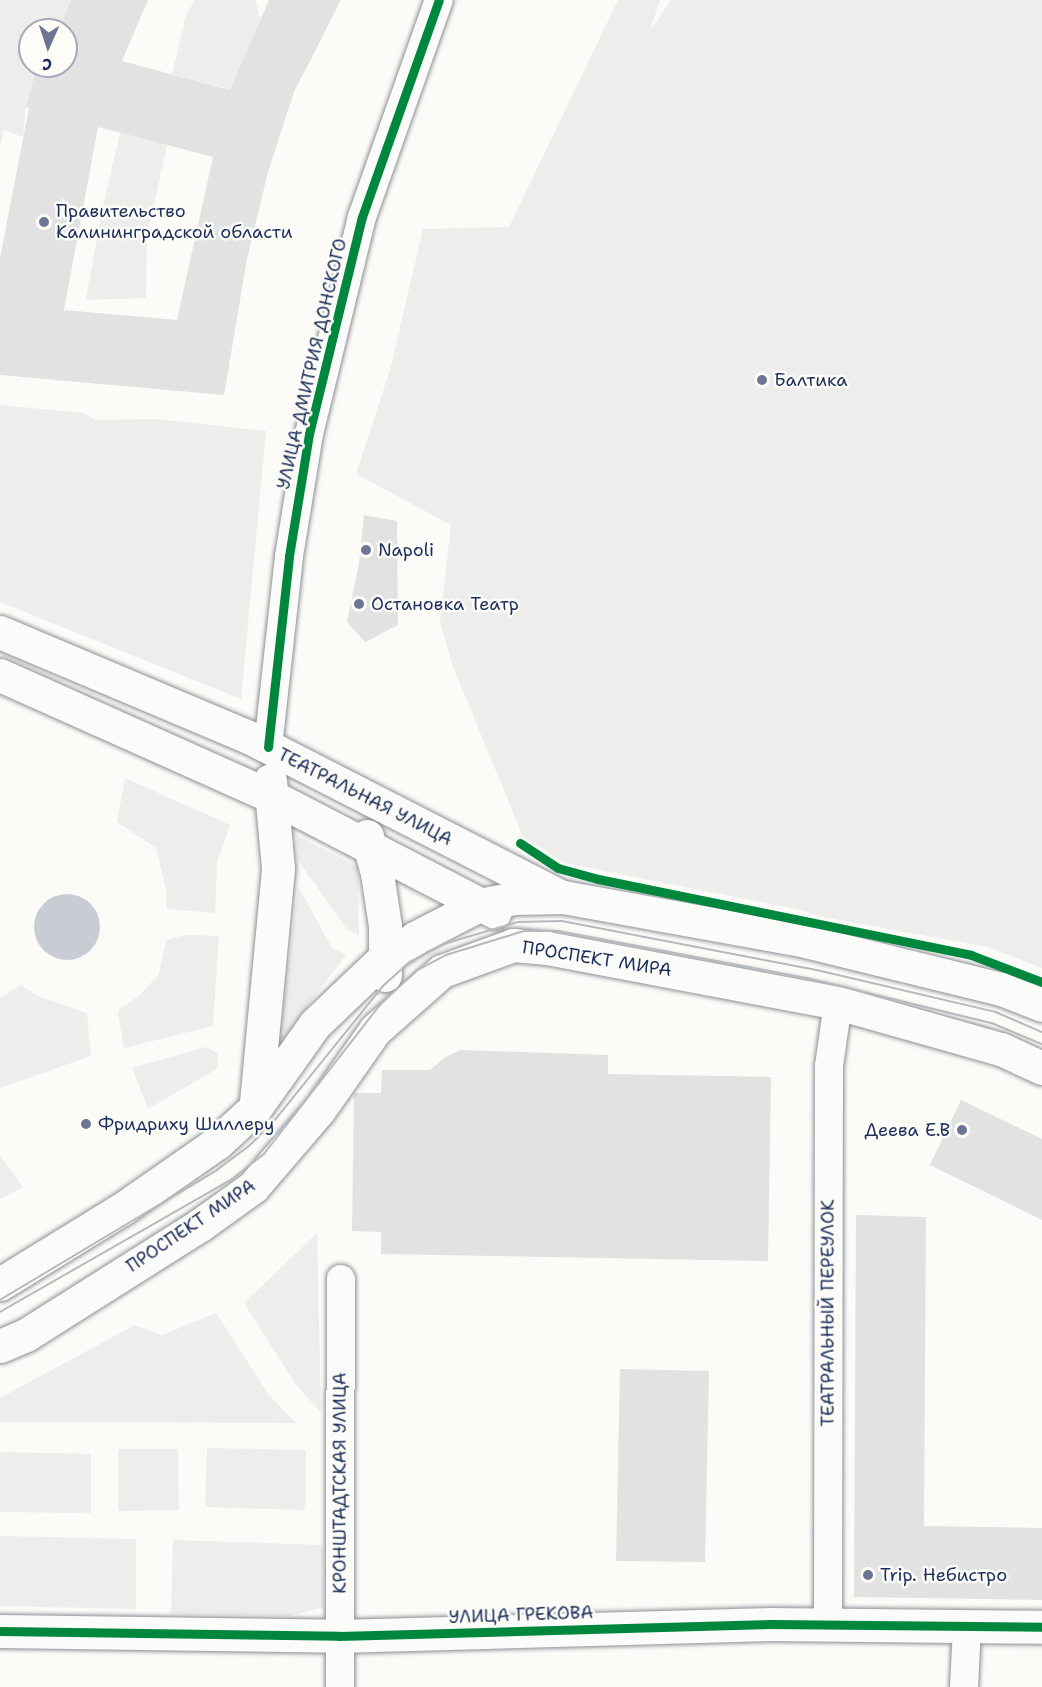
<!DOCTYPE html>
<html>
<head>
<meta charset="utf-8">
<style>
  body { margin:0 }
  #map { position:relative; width:1042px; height:1687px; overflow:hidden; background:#fcfbf8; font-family:"Shantell Sans",sans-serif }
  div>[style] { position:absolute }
  .green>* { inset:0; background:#ededec }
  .water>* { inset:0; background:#c9ccd4 }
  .round { border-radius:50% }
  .building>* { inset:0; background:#e2e2e2 }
  .roads { filter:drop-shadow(0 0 2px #8c9097) drop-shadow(0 0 2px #8c9097) }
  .street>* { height:28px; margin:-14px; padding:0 14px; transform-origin:14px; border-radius:14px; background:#fbfbf9 }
  .secondary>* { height:33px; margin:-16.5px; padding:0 16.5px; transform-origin:16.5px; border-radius:16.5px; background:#fbfbf9 }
  .primary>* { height:33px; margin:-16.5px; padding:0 16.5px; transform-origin:16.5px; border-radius:16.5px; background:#fbfbf9 }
  .tram>* { height:1.5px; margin:-0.75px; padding:0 0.75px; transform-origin:0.75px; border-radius:0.75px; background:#b6b9bd }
  .cycleway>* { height:9px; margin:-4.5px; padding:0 4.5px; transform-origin:4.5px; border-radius:4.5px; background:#00873e }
  .dots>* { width:16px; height:16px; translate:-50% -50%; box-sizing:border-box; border:3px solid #fdfcf7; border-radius:50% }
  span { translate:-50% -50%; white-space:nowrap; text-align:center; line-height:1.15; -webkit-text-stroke:5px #fdfcf7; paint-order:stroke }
  .poi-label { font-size:18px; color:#1b2f5e }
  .left { translate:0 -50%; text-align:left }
  .right { translate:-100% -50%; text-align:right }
  .street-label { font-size:18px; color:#1b2f5e }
  .north { position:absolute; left:18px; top:18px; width:60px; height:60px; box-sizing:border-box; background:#fdfcf7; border:2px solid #a3aaba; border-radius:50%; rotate:183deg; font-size:16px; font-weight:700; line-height:24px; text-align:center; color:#1b2f5e }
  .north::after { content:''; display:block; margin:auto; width:21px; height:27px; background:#6a7694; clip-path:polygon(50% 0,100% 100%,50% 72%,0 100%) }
</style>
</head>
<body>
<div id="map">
  <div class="green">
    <div style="clip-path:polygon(0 0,71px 0,59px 30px,30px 30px,30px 66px,37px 66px,26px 107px,23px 137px,4px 130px,0 146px)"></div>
    <div style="clip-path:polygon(195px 0,256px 0,260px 20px,232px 90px,172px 74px,186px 15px)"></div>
    <div style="clip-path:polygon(618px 0,660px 0,650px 31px,671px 0,1042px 0,1042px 968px,988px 947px,822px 917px,801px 910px,564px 863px,523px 837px,452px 664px,440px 622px,451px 525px,356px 474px,390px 370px,423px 229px,509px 227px)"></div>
    <div style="clip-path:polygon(120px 133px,167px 145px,147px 236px,146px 298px,86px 300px,102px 210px)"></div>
    <div style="clip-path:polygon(0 405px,84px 413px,96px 420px,156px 419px,266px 431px,241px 699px,0 602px)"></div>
    <div style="clip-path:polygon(125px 778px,230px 825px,217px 862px,215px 913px,167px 909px,166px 889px,156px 848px,117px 822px)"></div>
    <div style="clip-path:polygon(296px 835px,358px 867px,359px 936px,346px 928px,297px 859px)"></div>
    <div style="clip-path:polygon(298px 886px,332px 948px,346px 955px,279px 1044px)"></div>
    <div style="clip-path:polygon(185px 935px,219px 936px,213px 1026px,124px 1048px,118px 1011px,140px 995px,159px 974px,166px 940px)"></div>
    <div style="clip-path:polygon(21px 985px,38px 996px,87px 1013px,91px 1056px,0 1088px,0 998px)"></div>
    <div style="clip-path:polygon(206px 1047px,217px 1053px,218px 1068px,148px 1109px,132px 1068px)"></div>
    <div style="clip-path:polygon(0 1155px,23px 1187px,0 1199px)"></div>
    <div style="clip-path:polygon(317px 1233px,321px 1413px,294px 1382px,244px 1303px)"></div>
    <div style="clip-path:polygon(216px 1313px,269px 1395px,296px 1423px,0 1422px,0 1398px,135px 1325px,162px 1335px)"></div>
    <div style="clip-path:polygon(207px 1448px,306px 1450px,305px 1510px,205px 1507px)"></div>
    <div style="clip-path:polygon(118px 1449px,178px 1449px,179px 1510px,118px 1511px)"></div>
    <div style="clip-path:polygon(0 1452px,91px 1454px,91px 1513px,0 1512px)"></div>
    <div style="clip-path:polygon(0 1536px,136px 1539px,136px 1609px,0 1606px)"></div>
    <div style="clip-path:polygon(173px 1540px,323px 1545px,324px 1607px,290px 1616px,171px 1614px)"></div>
  </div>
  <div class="water">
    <div class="round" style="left:34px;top:894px;width:66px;height:66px"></div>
  </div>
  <div class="building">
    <div style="clip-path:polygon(evenodd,71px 0,148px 0,122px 61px,230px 90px,269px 0,341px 0,294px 92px,268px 172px,247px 259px,224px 395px,0 375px,0 258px,29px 108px,26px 107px,37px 66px,66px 66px,66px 30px,59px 30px,71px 0,98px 127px,213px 157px,177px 320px,64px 310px,98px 127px)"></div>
    <div style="clip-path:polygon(364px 515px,397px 521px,398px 625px,365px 642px,347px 622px,359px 563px)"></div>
    <div style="clip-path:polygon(460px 1050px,608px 1055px,608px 1074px,771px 1077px,768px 1261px,381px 1254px,381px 1232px,352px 1231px,354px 1093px,381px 1093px,382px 1070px,430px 1070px,444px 1058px)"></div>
    <div style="clip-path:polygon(961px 1100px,1042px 1139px,1042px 1220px,930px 1165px)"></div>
    <div style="clip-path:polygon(856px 1215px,926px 1217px,924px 1526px,1042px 1528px,1042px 1600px,854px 1597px)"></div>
    <div style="clip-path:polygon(620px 1369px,709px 1371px,705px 1562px,616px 1561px)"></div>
  </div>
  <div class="roads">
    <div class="street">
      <div style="left:268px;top:747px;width:192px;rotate:-83.7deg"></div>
      <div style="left:289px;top:556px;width:124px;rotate:-80.7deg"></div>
      <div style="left:309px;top:434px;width:223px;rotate:-76.3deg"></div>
      <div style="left:362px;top:217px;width:230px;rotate:-70.5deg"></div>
      <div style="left:828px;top:1624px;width:558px;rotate:-89.9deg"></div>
      <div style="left:829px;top:1066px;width:64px;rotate:-81.9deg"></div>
      <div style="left:340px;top:1687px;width:408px;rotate:-89.9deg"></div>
      <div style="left:964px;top:1687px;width:60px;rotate:-87.1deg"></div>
    </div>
    <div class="secondary">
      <div style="left:0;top:1631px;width:339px;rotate:0.8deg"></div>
      <div style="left:339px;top:1636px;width:432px;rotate:-1.6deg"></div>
      <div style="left:771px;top:1624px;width:271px;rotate:0.6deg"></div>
    </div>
    <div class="primary">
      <div style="left:0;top:632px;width:272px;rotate:22.9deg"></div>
      <div style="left:251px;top:738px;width:345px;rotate:27.1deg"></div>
      <div style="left:0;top:675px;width:297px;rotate:24.1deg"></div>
      <div style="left:271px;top:796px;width:252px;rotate:27.4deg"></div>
      <div style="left:367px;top:836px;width:38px;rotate:75deg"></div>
      <div style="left:377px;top:873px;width:54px;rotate:81.4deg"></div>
      <div style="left:385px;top:926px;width:49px;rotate:90deg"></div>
      <div style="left:256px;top:1102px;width:235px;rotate:-84.6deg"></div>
      <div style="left:278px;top:868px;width:88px;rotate:-95.2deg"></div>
      <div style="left:0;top:1284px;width:143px;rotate:-31.6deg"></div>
      <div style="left:122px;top:1209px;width:116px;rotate:-34.8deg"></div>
      <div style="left:217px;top:1143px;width:53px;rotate:-42.7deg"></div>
      <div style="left:256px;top:1107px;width:102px;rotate:-54.6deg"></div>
      <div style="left:315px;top:1024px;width:94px;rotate:-43.7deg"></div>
      <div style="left:383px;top:959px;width:38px;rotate:-33deg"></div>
      <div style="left:415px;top:938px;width:72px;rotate:-27.3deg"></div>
      <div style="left:479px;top:905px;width:36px;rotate:-11deg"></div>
      <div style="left:514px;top:898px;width:49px;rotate:-1.2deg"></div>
      <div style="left:563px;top:897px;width:238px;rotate:10.2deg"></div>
      <div style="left:797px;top:939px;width:210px;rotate:13.8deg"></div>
      <div style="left:1001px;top:989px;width:44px;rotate:21.3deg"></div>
      <div style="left:0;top:1346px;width:28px;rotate:-23deg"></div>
      <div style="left:26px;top:1335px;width:206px;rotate:-32.3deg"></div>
      <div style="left:200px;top:1225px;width:65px;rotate:-35.6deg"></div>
      <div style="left:253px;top:1187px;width:101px;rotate:-49.4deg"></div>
      <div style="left:319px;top:1110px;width:98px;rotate:-55deg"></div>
      <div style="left:375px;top:1030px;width:89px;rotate:-41.4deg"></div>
      <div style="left:442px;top:971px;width:76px;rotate:-20.1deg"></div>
      <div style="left:513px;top:945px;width:34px;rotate:5deg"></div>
      <div style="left:547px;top:948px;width:296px;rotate:10.7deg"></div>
      <div style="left:838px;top:1003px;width:169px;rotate:15.8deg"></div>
      <div style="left:1001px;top:1049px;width:45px;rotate:24.9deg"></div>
    </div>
  </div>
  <div class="tram">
    <div style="left:0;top:1300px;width:253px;rotate:-30.9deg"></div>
    <div style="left:217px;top:1170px;width:39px;rotate:-37deg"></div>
    <div style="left:248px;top:1147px;width:38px;rotate:-45deg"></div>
    <div style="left:275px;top:1120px;width:172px;rotate:-51.1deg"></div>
    <div style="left:383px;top:986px;width:36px;rotate:-42deg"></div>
    <div style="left:410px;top:962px;width:38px;rotate:-28deg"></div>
    <div style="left:444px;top:944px;width:77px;rotate:-16.6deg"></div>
    <div style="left:518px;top:922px;width:44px;rotate:-1.3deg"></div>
    <div style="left:562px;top:921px;width:260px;rotate:10.9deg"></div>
    <div style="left:817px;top:970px;width:184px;rotate:13.2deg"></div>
    <div style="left:996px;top:1012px;width:50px;rotate:23.5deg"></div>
    <div style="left:0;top:1312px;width:267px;rotate:-29.8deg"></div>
    <div style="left:232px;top:1179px;width:41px;rotate:-38deg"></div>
    <div style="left:264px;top:1154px;width:189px;rotate:-52.1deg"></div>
    <div style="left:380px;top:1005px;width:50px;rotate:-43.4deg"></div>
    <div style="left:416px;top:971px;width:34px;rotate:-28deg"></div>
    <div style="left:446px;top:955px;width:82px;rotate:-17.1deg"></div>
    <div style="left:524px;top:931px;width:34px"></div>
    <div style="left:558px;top:931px;width:258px;rotate:10.7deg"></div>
    <div style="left:811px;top:979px;width:186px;rotate:13.7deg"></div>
    <div style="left:992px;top:1023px;width:54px;rotate:22.8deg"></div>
  </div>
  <div class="cycleway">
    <div style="left:268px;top:747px;width:192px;rotate:-83.7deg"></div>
    <div style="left:289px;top:556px;width:124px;rotate:-80.7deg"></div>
    <div style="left:309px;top:434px;width:223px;rotate:-76.3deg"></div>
    <div style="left:362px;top:217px;width:230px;rotate:-70.5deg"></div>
    <div style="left:520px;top:843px;width:45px;rotate:33.3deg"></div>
    <div style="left:558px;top:868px;width:41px;rotate:15.4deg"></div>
    <div style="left:598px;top:879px;width:381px;rotate:11.5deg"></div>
    <div style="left:971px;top:955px;width:76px;rotate:20.8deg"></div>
    <div style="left:0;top:1631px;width:339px;rotate:0.8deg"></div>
    <div style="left:339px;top:1636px;width:432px;rotate:-1.6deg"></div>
    <div style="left:771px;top:1624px;width:271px;rotate:0.6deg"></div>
  </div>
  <div class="dots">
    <div style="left:44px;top:222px;background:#6a7694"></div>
    <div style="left:762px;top:380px;background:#6a7694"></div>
    <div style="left:366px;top:550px;background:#6a7694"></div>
    <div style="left:359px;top:604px;background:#6a7694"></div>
    <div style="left:86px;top:1124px;background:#6a7694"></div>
    <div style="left:962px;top:1130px;background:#6a7694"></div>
    <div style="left:868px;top:1575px;background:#6a7694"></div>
  </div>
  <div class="poi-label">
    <span class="left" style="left:56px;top:222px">Правительство<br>Калининградской области</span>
    <span class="left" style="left:774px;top:380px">Балтика</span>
    <span class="left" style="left:378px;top:550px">Napoli</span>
    <span class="left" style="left:371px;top:604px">Остановка Театр</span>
    <span class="left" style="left:98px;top:1124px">Фридриху Шиллеру</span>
    <span class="right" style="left:950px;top:1130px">Деева Е.В</span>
    <span class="left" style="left:880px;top:1575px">Trip. Небистро</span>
  </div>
  <div class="street-label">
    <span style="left:312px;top:364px;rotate:-77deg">УЛИЦА ДМИТРИЯ ДОНСКОГО</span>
    <span style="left:365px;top:797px;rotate:27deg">ТЕАТРАЛЬНАЯ УЛИЦА</span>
    <span style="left:597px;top:959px;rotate:9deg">ПРОСПЕКТ МИРА</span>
    <span style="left:191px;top:1226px;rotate:-34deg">ПРОСПЕКТ МИРА</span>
    <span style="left:828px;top:1313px;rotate:-90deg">ТЕАТРАЛЬНЫЙ ПЕРЕУЛОК</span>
    <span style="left:340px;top:1483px;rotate:-90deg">КРОНШТАДТСКАЯ УЛИЦА</span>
    <span style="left:521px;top:1615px;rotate:-2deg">УЛИЦА ГРЕКОВА</span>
  </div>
  <div class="north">С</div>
</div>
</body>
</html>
